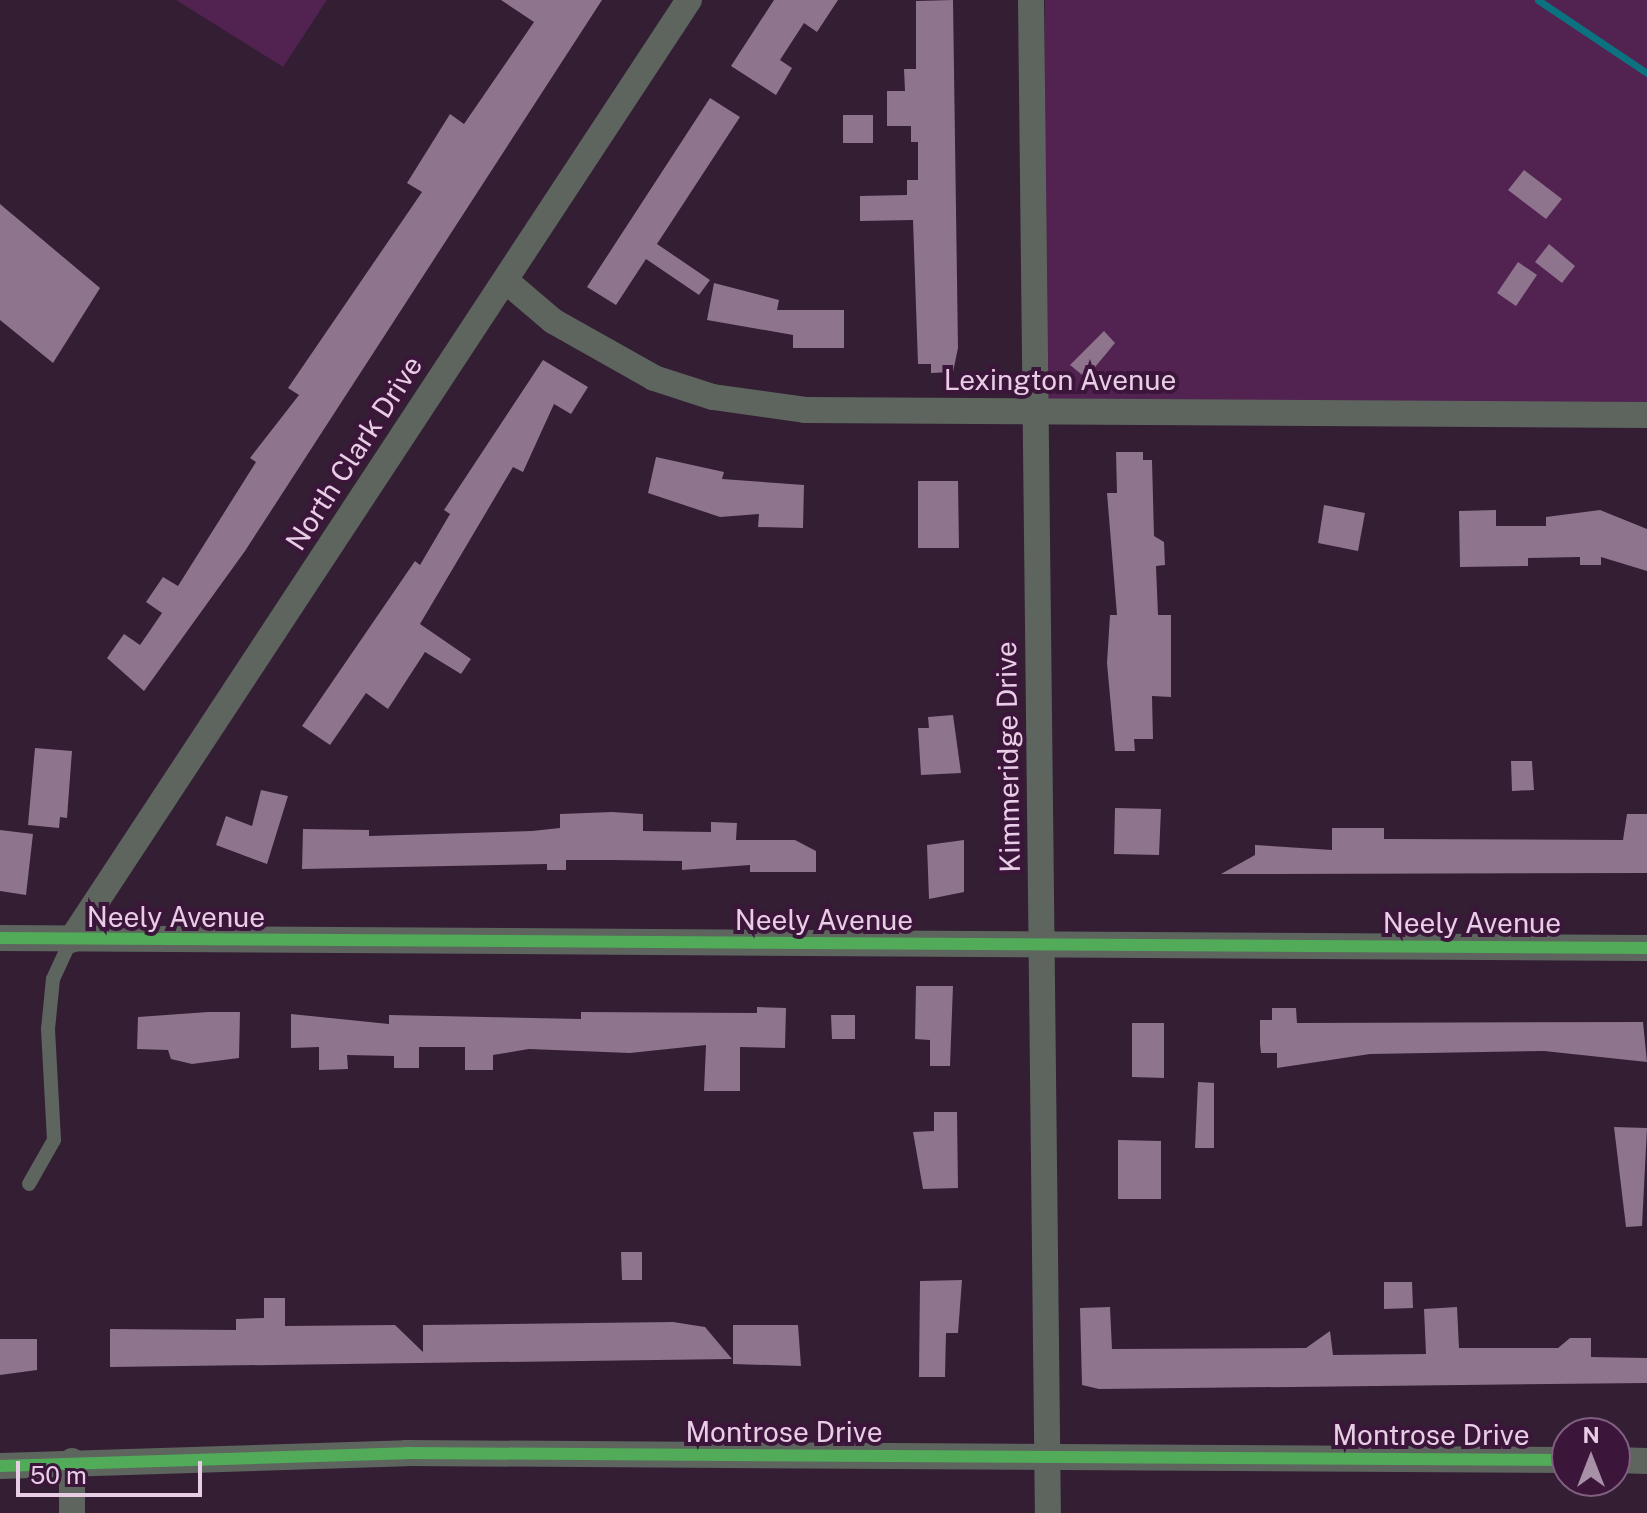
<!DOCTYPE html>
<html>
<head>
<meta charset="utf-8">
<style>
  body { margin:0 }
  #map { position:relative; width:1647px; height:1513px; overflow:hidden; background:#331e33; font-family:"Public Sans",sans-serif }
  div>[style] { position:absolute }
  .green>* { inset:0; background:#522251 }
  .stream>* { height:7px; margin:-3.5px; padding:0 3.5px; transform-origin:3.5px; border-radius:3.5px; background:#0c727f }
  .building>* { inset:0; background:#8e748d }
  .service>* { height:14px; margin:-7px; padding:0 7px; transform-origin:7px; border-radius:7px; background:#5d655e }
  .minor>* { height:26px; margin:-13px; padding:0 13px; transform-origin:13px; border-radius:13px; background:#5d655e }
  .cycleway>* { height:12px; margin:-6px; padding:0 6px; transform-origin:6px; border-radius:6px; background:#51ab58 }
  span { translate:-50% -50%; white-space:nowrap; text-align:center; line-height:1.15; -webkit-text-stroke:8px #3c153b; paint-order:stroke }
  .street-label { font-size:28px; color:#e7cee5 }
  .north { position:absolute; left:1551px; top:1417px; width:80px; height:80px; box-sizing:border-box; background:#3c153b; border:2px solid #805f7f; border-radius:50%; rotate:0deg; font-size:22px; font-weight:700; line-height:32px; text-align:center; color:#e7cee5 }
  .north::after { content:''; display:block; margin:auto; width:28px; height:36px; background:#a890a7; clip-path:polygon(50% 0,100% 100%,50% 72%,0 100%) }
  .scale { position:absolute; left:16px; top:1461px; width:186px; height:36px; box-sizing:border-box; border:4px solid #e7cee5; border-top:0; padding-left:10px; font-size:24px; line-height:28px; white-space:nowrap; color:#e7cee5; -webkit-text-stroke:6px #3c153b; paint-order:stroke }
</style>
</head>
<body>
<div id="map">
  <div class="green">
    <div style="clip-path:polygon(176px 0,327px 0,283px 67px)"></div>
    <div style="clip-path:polygon(1045px 0,1647px 0,1647px 420px,1040px 413px)"></div>
  </div>
  <div class="stream">
    <div style="left:1538px;top:0;width:131px;rotate:33.8deg"></div>
  </div>
  <div class="building">
    <div style="clip-path:polygon(501px 0,602px 0,245px 551px,144px 691px,107px 658px,124px 634px,140px 645px,162px 613px,146px 602px,163px 577px,178px 586px,256px 462px,250px 458px,299px 395px,288px 388px,422px 192px,407px 183px,450px 114px,464px 124px,534px 22px)"></div>
    <div style="clip-path:polygon(774px 0,838px 0,817px 32px,804px 23px,780px 60px,792px 68px,776px 95px,731px 66px)"></div>
    <div style="clip-path:polygon(953px 0,958px 348px,953px 372px,931px 373px,931px 364px,918px 364px,913px 220px,860px 221px,860px 196px,907px 195px,907px 180px,918px 180px,918px 142px,911px 142px,911px 126px,887px 126px,887px 91px,905px 91px,904px 69px,916px 69px,916px 1px)"></div>
    <div style="clip-path:polygon(710px 98px,740px 117px,657px 244px,710px 280px,699px 295px,646px 259px,616px 305px,587px 287px)"></div>
    <div style="clip-path:polygon(843px 115px,873px 115px,873px 143px,843px 143px)"></div>
    <div style="clip-path:polygon(1524px 170px,1562px 199px,1546px 219px,1508px 190px)"></div>
    <div style="clip-path:polygon(0 204px,100px 288px,53px 363px,0 320px)"></div>
    <div style="clip-path:polygon(1549px 244px,1575px 266px,1562px 283px,1535px 262px)"></div>
    <div style="clip-path:polygon(1518px 262px,1537px 275px,1516px 306px,1497px 293px)"></div>
    <div style="clip-path:polygon(714px 283px,779px 300px,777px 310px,844px 310px,844px 348px,793px 348px,793px 335px,707px 320px)"></div>
    <div style="clip-path:polygon(1104px 331px,1115px 343px,1086px 378px,1070px 365px)"></div>
    <div style="clip-path:polygon(543px 360px,588px 387px,571px 414px,554px 404px,523px 472px,513px 467px,420px 624px,471px 659px,461px 674px,425px 652px,388px 709px,366px 693px,330px 745px,302px 726px,415px 561px,420px 565px,450px 514px,444px 510px)"></div>
    <div style="clip-path:polygon(1116px 452px,1143px 452px,1143px 460px,1152px 460px,1154px 536px,1164px 542px,1165px 565px,1156px 566px,1158px 615px,1171px 615px,1171px 697px,1152px 696px,1153px 739px,1134px 739px,1135px 751px,1115px 751px,1107px 663px,1110px 615px,1117px 615px,1107px 493px,1117px 493px)"></div>
    <div style="clip-path:polygon(656px 457px,724px 472px,722px 479px,804px 485px,803px 528px,758px 527px,759px 514px,720px 517px,648px 493px)"></div>
    <div style="clip-path:polygon(918px 481px,958px 481px,959px 548px,918px 548px)"></div>
    <div style="clip-path:polygon(1324px 505px,1365px 513px,1358px 551px,1318px 543px)"></div>
    <div style="clip-path:polygon(1496px 510px,1496px 526px,1546px 526px,1546px 517px,1600px 510px,1647px 529px,1647px 571px,1601px 557px,1601px 565px,1580px 565px,1580px 557px,1528px 558px,1528px 566px,1460px 567px,1459px 511px)"></div>
    <div style="clip-path:polygon(953px 715px,961px 773px,921px 775px,918px 728px,929px 728px,928px 717px)"></div>
    <div style="clip-path:polygon(35px 748px,72px 751px,67px 818px,60px 817px,59px 828px,28px 825px)"></div>
    <div style="clip-path:polygon(1511px 761px,1532px 761px,1534px 790px,1512px 791px)"></div>
    <div style="clip-path:polygon(261px 790px,288px 796px,267px 864px,216px 845px,226px 816px,252px 826px)"></div>
    <div style="clip-path:polygon(1115px 808px,1161px 809px,1159px 855px,1114px 854px)"></div>
    <div style="clip-path:polygon(612px 812px,643px 814px,643px 831px,711px 832px,711px 822px,737px 823px,736px 840px,795px 840px,816px 851px,816px 872px,750px 872px,750px 865px,682px 870px,682px 861px,613px 860px,566px 860px,566px 870px,547px 870px,547px 864px,302px 869px,303px 829px,369px 830px,369px 836px,532px 831px,560px 828px,560px 814px)"></div>
    <div style="clip-path:polygon(1627px 814px,1647px 814px,1647px 873px,1221px 874px,1255px 855px,1255px 845px,1332px 850px,1332px 828px,1384px 828px,1384px 839px,1623px 840px)"></div>
    <div style="clip-path:polygon(0 830px,33px 834px,26px 895px,0 891px)"></div>
    <div style="clip-path:polygon(964px 840px,964px 892px,929px 899px,927px 845px)"></div>
    <div style="clip-path:polygon(916px 986px,953px 986px,950px 1066px,930px 1066px,930px 1040px,915px 1039px)"></div>
    <div style="clip-path:polygon(757px 1007px,786px 1008px,785px 1048px,740px 1047px,740px 1091px,704px 1091px,706px 1045px,630px 1053px,529px 1049px,493px 1055px,493px 1070px,465px 1070px,465px 1047px,419px 1047px,419px 1068px,394px 1068px,394px 1056px,347px 1055px,348px 1069px,319px 1070px,319px 1047px,291px 1048px,291px 1014px,389px 1024px,389px 1015px,581px 1019px,581px 1012px,757px 1013px)"></div>
    <div style="clip-path:polygon(1272px 1008px,1296px 1008px,1297px 1023px,1643px 1022px,1647px 1062px,1544px 1051px,1370px 1054px,1277px 1068px,1277px 1053px,1261px 1053px,1260px 1044px,1260px 1020px,1272px 1020px)"></div>
    <div style="clip-path:polygon(208px 1012px,240px 1012px,239px 1058px,192px 1064px,171px 1059px,168px 1050px,137px 1049px,138px 1017px)"></div>
    <div style="clip-path:polygon(831px 1015px,855px 1015px,855px 1039px,832px 1039px)"></div>
    <div style="clip-path:polygon(1132px 1023px,1164px 1023px,1164px 1078px,1132px 1077px)"></div>
    <div style="clip-path:polygon(1198px 1082px,1214px 1083px,1214px 1148px,1195px 1148px)"></div>
    <div style="clip-path:polygon(934px 1112px,957px 1112px,958px 1188px,923px 1189px,913px 1132px,934px 1131px)"></div>
    <div style="clip-path:polygon(1614px 1127px,1647px 1128px,1642px 1226px,1626px 1227px)"></div>
    <div style="clip-path:polygon(1118px 1140px,1161px 1141px,1161px 1199px,1118px 1199px)"></div>
    <div style="clip-path:polygon(621px 1252px,642px 1252px,642px 1280px,622px 1280px)"></div>
    <div style="clip-path:polygon(962px 1280px,958px 1333px,946px 1333px,945px 1377px,919px 1377px,920px 1281px)"></div>
    <div style="clip-path:polygon(1384px 1282px,1412px 1282px,1413px 1308px,1384px 1309px)"></div>
    <div style="clip-path:polygon(264px 1298px,285px 1298px,285px 1326px,395px 1325px,423px 1352px,423px 1325px,673px 1322px,705px 1327px,732px 1359px,110px 1367px,110px 1329px,236px 1330px,236px 1319px,264px 1318px)"></div>
    <div style="clip-path:polygon(1110px 1307px,1112px 1349px,1306px 1348px,1330px 1331px,1333px 1355px,1426px 1354px,1424px 1309px,1457px 1307px,1459px 1348px,1558px 1348px,1570px 1338px,1591px 1338px,1591px 1357px,1647px 1358px,1647px 1383px,1099px 1389px,1082px 1385px,1080px 1308px)"></div>
    <div style="clip-path:polygon(733px 1325px,798px 1325px,801px 1366px,733px 1364px)"></div>
    <div style="clip-path:polygon(0 1339px,37px 1339px,37px 1370px,0 1375px)"></div>
  </div>
  <div class="service">
    <div style="left:29px;top:1184px;width:51px;rotate:-60.4deg"></div>
    <div style="left:54px;top:1140px;width:111px;rotate:-93.1deg"></div>
    <div style="left:48px;top:1029px;width:50px;rotate:-84.3deg"></div>
    <div style="left:53px;top:979px;width:43px;rotate:-65.2deg"></div>
  </div>
  <div class="minor">
    <div style="left:1031px;top:0;width:1513px;rotate:89.36deg"></div>
    <div style="left:506px;top:281px;width:62px;rotate:40.4deg"></div>
    <div style="left:553px;top:321px;width:116px;rotate:29.4deg"></div>
    <div style="left:654px;top:378px;width:62px;rotate:17.9deg"></div>
    <div style="left:713px;top:397px;width:93px;rotate:8deg"></div>
    <div style="left:805px;top:410px;width:842px;rotate:0.34deg"></div>
    <div style="left:0;top:938px;width:1647px;rotate:0.35deg"></div>
    <div style="left:71px;top:940px;width:1125px;rotate:-56.68deg"></div>
    <div style="left:1615px;top:1460px;width:32px;rotate:2deg"></div>
    <div style="left:72px;top:1461px;width:52px;rotate:90deg"></div>
    <div style="left:0;top:1466px;width:406px;rotate:-1.8deg"></div>
    <div style="left:406px;top:1453px;width:1161px;rotate:0.35deg"></div>
  </div>
  <div class="cycleway">
    <div style="left:0;top:938px;width:1647px;rotate:0.35deg"></div>
    <div style="left:0;top:1466px;width:406px;rotate:-1.8deg"></div>
    <div style="left:406px;top:1453px;width:1161px;rotate:0.35deg"></div>
  </div>
  <div class="street-label">
    <span style="left:1060px;top:380px">Lexington Avenue</span>
    <span style="left:354px;top:453px;rotate:-57deg">North Clark Drive</span>
    <span style="left:1008px;top:757px;rotate:-91deg">Kimmeridge Drive</span>
    <span style="left:176px;top:917px">Neely Avenue</span>
    <span style="left:824px;top:920px">Neely Avenue</span>
    <span style="left:1472px;top:923px">Neely Avenue</span>
    <span style="left:784px;top:1432px">Montrose Drive</span>
    <span style="left:1431px;top:1435px">Montrose Drive</span>
  </div>
  <div class="north">N</div>
  <div class="scale">50 m</div>
</div>
</body>
</html>
